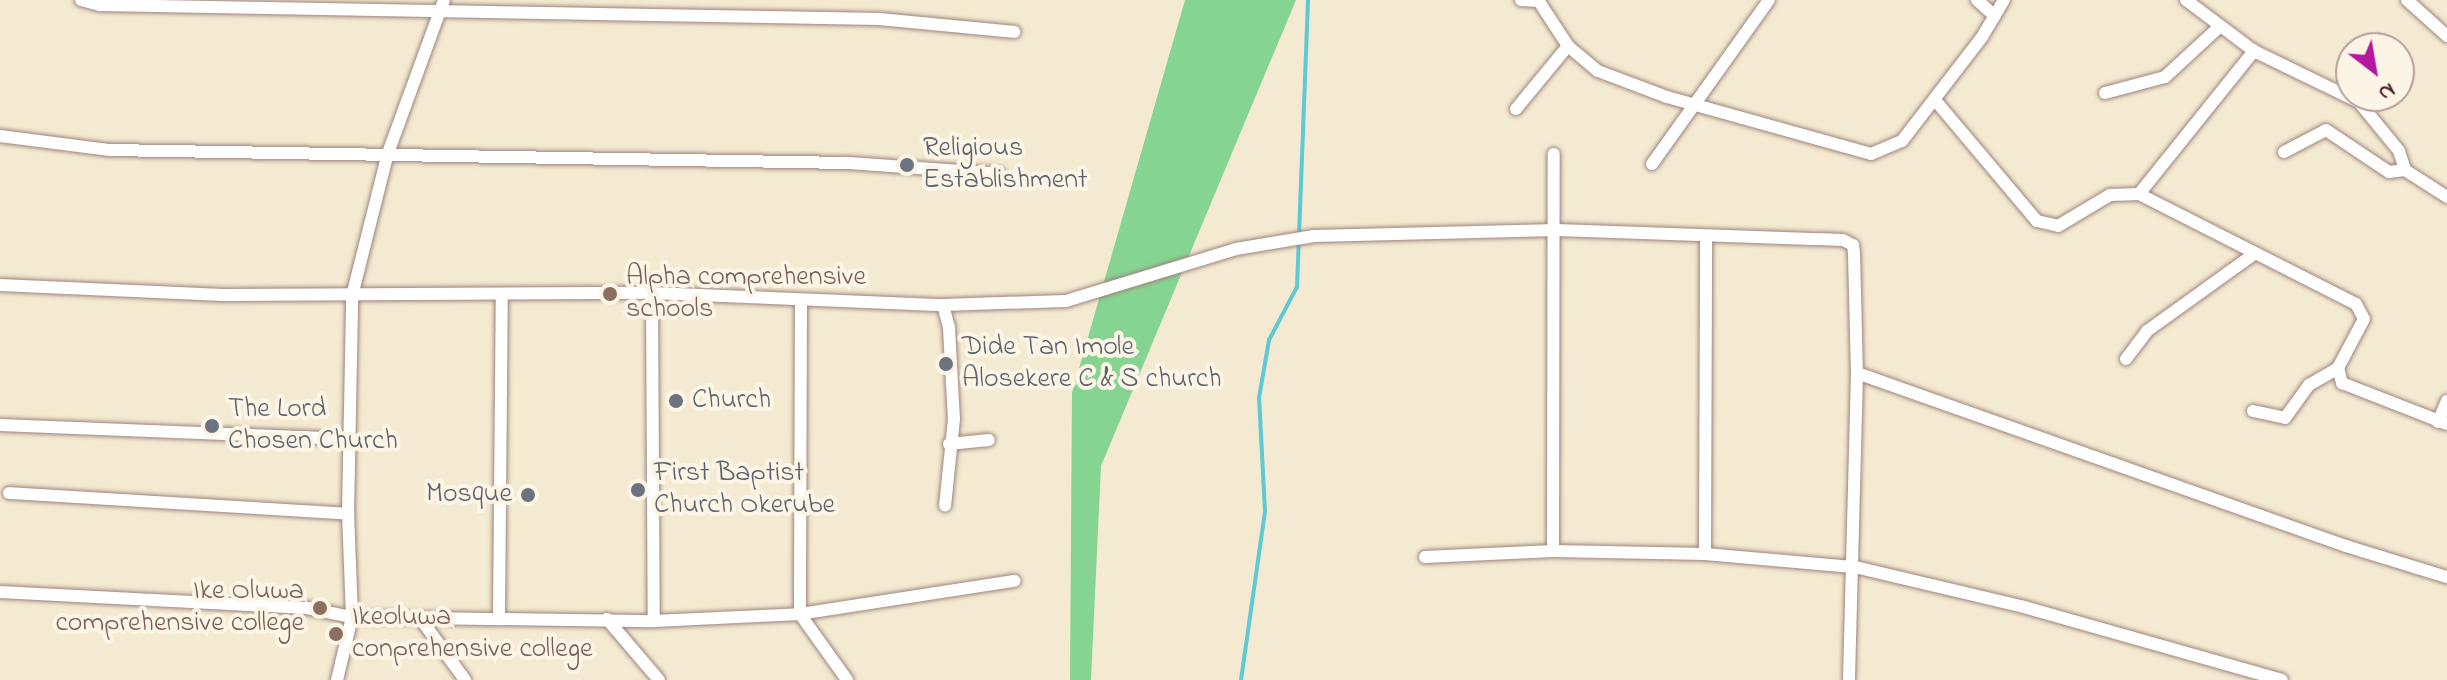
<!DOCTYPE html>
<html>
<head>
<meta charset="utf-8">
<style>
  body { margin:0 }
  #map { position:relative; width:2447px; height:680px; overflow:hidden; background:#f4ead1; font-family:"Indie Flower",sans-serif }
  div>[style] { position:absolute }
  .green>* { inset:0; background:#86d492 }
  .stream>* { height:4px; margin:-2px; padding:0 2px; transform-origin:2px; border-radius:2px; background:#5dcad4 }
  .roads { filter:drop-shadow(0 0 2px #9f847e) drop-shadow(0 0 2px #9f847e) }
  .street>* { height:12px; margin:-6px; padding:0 6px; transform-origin:6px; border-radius:6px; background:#fff }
  .dots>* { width:22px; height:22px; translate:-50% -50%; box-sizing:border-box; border:4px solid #fcf5e5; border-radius:50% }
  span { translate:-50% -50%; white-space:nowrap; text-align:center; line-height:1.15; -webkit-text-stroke:8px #fcf5e5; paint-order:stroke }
  .worship-label { font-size:28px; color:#5b616d }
  .left { translate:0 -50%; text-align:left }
  .right { translate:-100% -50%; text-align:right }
  .education-label { font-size:28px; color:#785e54 }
  .north { position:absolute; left:2335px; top:32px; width:80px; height:80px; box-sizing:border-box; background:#fcf5e5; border:2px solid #b59f9b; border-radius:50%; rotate:149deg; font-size:22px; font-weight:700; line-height:32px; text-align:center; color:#4a1f2b }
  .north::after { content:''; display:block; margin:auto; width:28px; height:36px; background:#b5179e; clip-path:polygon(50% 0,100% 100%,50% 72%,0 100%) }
</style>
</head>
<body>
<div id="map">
  <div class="green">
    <div style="clip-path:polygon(1185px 0,1296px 0,1101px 466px,1091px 680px,1070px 680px,1072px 393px)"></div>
  </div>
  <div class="stream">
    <div style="left:1241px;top:680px;width:171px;rotate:-81.9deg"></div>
    <div style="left:1265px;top:511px;width:113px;rotate:-93deg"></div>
    <div style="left:1259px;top:398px;width:59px;rotate:-80.2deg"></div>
    <div style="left:1269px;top:340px;width:60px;rotate:-62.2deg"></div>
    <div style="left:1297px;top:287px;width:287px;rotate:-87.8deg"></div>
  </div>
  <div class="roads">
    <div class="street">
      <div style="left:81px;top:0;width:20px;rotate:15deg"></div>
      <div style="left:100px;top:5px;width:780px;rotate:1.03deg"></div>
      <div style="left:880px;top:19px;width:135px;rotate:5.5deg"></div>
      <div style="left:1521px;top:0;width:17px;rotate:3deg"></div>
      <div style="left:1538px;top:0;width:55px;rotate:56.9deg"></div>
      <div style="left:1568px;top:46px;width:39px;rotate:40deg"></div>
      <div style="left:1598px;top:71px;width:74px;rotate:20.6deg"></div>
      <div style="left:1667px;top:97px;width:212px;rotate:15.6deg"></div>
      <div style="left:1871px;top:154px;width:34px;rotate:-23deg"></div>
      <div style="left:1902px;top:141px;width:131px;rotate:-52.4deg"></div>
      <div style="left:1982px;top:37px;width:43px;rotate:-59.3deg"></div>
      <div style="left:1977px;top:0;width:24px;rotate:42deg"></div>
      <div style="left:2186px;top:0;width:85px;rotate:36.9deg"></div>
      <div style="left:2254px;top:51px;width:117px;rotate:25.9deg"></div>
      <div style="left:2359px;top:102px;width:63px;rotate:50.8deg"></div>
      <div style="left:2399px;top:151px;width:20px;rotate:72deg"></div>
      <div style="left:2405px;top:170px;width:50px;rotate:32.7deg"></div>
      <div style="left:2407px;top:0;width:54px;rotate:42deg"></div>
      <div style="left:2105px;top:93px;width:62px;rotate:-14.9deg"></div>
      <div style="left:2165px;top:77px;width:75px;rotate:-42.8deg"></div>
      <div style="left:1935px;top:100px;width:158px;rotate:49.9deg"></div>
      <div style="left:2037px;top:221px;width:22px;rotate:13deg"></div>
      <div style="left:2058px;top:226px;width:61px;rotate:-30.8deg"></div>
      <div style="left:2110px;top:195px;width:29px;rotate:-2deg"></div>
      <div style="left:2139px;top:194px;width:184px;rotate:-51.2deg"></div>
      <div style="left:1516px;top:109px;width:82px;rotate:-50.5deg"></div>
      <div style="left:0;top:136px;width:111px;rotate:7.3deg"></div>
      <div style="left:110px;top:150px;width:738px;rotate:1.01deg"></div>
      <div style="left:848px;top:163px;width:152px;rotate:4.1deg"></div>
      <div style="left:2284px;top:152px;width:47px;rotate:-27.6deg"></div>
      <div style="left:2326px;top:130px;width:76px;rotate:33.7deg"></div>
      <div style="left:2389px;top:172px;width:16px;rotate:-7deg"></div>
      <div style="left:1652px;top:164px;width:201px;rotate:-54.5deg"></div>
      <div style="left:2139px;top:194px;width:243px;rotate:26.9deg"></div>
      <div style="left:2356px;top:304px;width:17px;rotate:62deg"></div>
      <div style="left:2364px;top:319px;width:55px;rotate:118deg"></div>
      <div style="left:2338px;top:368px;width:16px;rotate:75deg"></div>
      <div style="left:2342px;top:383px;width:113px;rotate:21.3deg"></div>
      <div style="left:0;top:285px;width:223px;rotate:2.6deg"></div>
      <div style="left:223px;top:295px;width:429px;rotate:-0.3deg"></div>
      <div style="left:652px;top:293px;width:291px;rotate:2.4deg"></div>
      <div style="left:943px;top:305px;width:123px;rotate:-1.9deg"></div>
      <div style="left:1066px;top:301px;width:178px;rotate:-17deg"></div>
      <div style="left:1236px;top:249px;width:79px;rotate:-9.5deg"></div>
      <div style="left:1314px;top:236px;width:243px;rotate:-1.4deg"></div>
      <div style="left:1557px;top:230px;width:286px;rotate:2deg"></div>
      <div style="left:1843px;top:240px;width:11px;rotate:27deg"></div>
      <div style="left:1853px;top:245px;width:8px;rotate:83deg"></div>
      <div style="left:1854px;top:253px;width:120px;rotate:88.6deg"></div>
      <div style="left:1857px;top:373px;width:307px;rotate:91.5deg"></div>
      <div style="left:652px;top:293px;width:328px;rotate:89.7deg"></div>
      <div style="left:801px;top:300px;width:314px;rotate:90.2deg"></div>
      <div style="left:800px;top:614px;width:81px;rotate:54.5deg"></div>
      <div style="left:943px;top:305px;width:24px;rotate:75deg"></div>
      <div style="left:949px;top:328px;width:91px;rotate:86.9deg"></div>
      <div style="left:954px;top:419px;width:87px;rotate:95.9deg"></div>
      <div style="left:2126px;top:359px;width:35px;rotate:-53deg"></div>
      <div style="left:2147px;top:331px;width:132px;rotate:-35.7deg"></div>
      <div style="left:1857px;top:373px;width:519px;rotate:19.48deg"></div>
      <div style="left:2346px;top:546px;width:106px;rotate:17.1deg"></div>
      <div style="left:2253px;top:411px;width:33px;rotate:12deg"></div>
      <div style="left:2285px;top:418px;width:41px;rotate:-54deg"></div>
      <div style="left:2309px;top:385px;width:34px;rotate:-30deg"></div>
      <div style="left:2438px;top:422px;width:23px;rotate:-67deg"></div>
      <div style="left:0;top:425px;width:350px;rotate:2.3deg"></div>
      <div style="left:949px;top:444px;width:40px;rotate:-5.7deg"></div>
      <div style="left:9px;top:493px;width:340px;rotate:3.5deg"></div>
      <div style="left:1553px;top:551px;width:397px;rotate:-89.9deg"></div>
      <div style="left:1705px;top:554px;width:318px;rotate:-89.8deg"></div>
      <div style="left:1425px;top:557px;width:128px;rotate:-2.7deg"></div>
      <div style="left:1553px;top:551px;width:152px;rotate:1.1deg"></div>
      <div style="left:1705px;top:554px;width:151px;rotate:5deg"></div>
      <div style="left:1855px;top:567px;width:174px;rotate:13.3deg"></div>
      <div style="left:2024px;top:607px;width:268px;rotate:15.8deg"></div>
      <div style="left:0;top:592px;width:307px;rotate:3deg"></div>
      <div style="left:307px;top:608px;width:46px;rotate:11.3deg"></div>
      <div style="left:352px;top:617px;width:302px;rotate:0.8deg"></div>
      <div style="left:654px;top:621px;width:146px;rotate:-2.7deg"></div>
      <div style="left:800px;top:614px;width:217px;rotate:-8.8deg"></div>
      <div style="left:499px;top:615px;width:319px;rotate:-89.5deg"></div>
      <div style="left:420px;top:618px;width:77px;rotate:54deg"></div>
      <div style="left:607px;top:619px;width:80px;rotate:49.6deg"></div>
      <div style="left:337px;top:680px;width:65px;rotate:-76.6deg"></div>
      <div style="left:352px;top:617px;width:103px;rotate:-92.2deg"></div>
      <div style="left:348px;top:514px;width:218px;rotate:-88.9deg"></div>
      <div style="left:352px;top:296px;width:147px;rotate:-75.9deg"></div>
      <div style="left:388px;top:153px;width:163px;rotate:-69.9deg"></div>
    </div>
  </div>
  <div class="dots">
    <div style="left:907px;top:165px;background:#6b7280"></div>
    <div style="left:610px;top:294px;background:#8d6e63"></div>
    <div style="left:946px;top:364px;background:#6b7280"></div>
    <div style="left:676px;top:401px;background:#6b7280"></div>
    <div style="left:212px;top:426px;background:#6b7280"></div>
    <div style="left:638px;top:490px;background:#6b7280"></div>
    <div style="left:528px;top:495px;background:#6b7280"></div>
    <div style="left:320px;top:608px;background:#8d6e63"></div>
    <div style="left:336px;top:634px;background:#8d6e63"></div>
  </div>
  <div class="worship-label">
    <span class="left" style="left:923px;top:165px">Religious<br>Establishment</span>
    <span class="left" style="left:962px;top:364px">Dide Tan Imole<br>Alosekere C &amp; S church</span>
    <span class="left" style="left:692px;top:401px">Church</span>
    <span class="left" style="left:228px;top:426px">The Lord<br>Chosen Church</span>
    <span class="left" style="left:654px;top:490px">First Baptist<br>Church Okerube</span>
    <span class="right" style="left:512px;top:495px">Mosque</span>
  </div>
  <div class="education-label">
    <span class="left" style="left:626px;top:294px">Alpha comprehensive<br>schools</span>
    <span class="right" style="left:304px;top:608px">Ike Oluwa<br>comprehensive college</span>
    <span class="left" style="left:352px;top:634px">Ikeoluwa<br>conprehensive college</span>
  </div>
  <div class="north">N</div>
</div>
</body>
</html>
